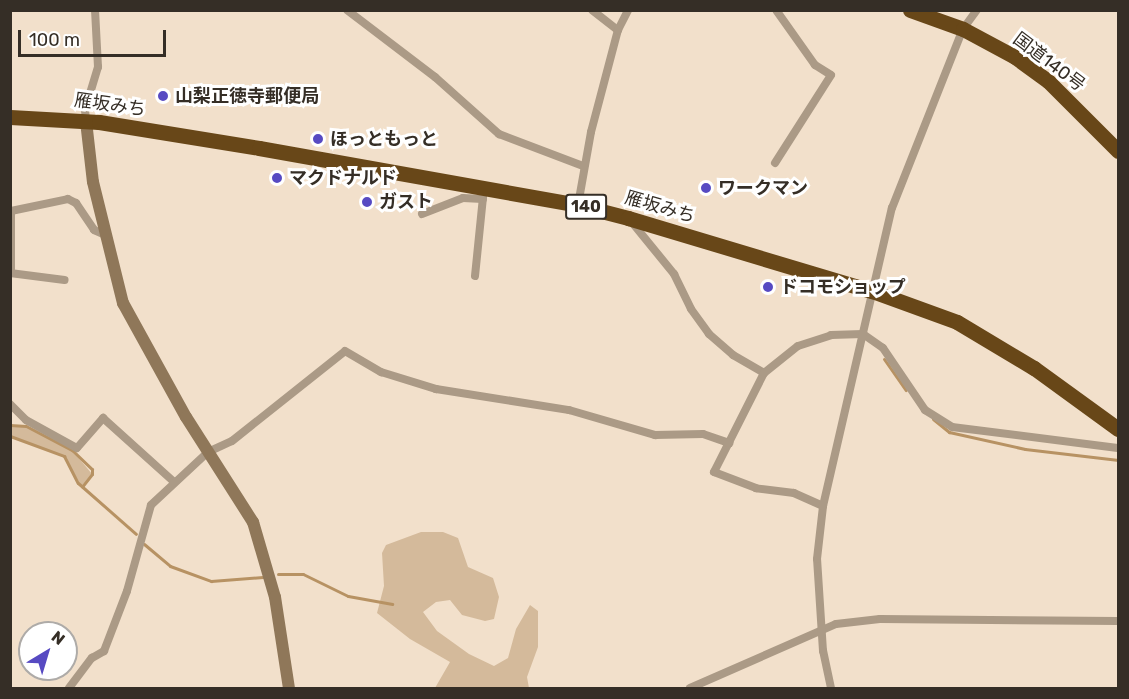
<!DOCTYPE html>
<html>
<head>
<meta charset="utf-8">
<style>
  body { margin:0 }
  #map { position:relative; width:1129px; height:699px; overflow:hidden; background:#f2e0cb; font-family:Rubik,"Noto Sans JP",sans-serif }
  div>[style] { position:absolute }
  .green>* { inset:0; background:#d4ba9b }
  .stream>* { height:3px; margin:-1.5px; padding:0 1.5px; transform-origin:1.5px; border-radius:1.5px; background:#b79263 }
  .street>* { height:8px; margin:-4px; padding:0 4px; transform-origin:4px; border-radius:4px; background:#ab9a86 }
  .secondary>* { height:12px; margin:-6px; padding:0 6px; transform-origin:6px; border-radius:6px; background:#8f7759 }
  .highway>* { height:15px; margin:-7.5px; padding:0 7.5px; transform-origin:7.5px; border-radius:7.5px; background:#684718 }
  .dots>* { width:16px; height:16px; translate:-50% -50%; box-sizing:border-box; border:3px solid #fff; border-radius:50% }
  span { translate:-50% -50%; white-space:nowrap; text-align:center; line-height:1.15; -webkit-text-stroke:6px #fff; paint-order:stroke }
  .shield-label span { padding:2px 4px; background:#fff; border:2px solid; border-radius:4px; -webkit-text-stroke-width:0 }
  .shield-label { font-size:16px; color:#352e26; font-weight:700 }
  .street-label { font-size:18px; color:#352e26 }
  .poi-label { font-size:18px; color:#352e26; font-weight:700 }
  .left { translate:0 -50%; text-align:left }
  .frame { position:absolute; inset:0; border:12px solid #352e26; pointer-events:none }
  .north { position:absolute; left:18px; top:621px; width:60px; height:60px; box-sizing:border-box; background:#fff; border:2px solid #aeaba8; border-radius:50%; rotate:38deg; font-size:16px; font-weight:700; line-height:24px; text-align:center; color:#352e26 }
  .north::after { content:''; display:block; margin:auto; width:21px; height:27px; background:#574ac2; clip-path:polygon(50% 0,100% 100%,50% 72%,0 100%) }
  .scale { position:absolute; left:18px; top:30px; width:148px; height:27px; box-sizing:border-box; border:3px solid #352e26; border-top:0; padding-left:8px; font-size:18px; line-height:21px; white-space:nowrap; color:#352e26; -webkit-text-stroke:4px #fff; paint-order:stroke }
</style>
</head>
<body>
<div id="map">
  <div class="green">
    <div style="clip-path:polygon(10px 425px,26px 426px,72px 450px,92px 474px,82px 487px,64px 456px,11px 436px)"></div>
    <div style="clip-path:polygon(421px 532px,443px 532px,458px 538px,468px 567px,493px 578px,499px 597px,494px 619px,485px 621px,462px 615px,450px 600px,436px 602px,423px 612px,437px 631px,469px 654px,494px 666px,508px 658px,516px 629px,530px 605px,538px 611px,538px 647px,527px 677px,529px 688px,435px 688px,450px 662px,410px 639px,377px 613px,384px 586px,382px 553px,386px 545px)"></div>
  </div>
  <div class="stream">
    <div style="left:884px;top:359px;width:38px;rotate:55deg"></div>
    <div style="left:933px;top:419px;width:21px;rotate:39deg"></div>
    <div style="left:949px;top:432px;width:78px;rotate:12.6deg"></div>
    <div style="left:1025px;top:449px;width:94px;rotate:6.7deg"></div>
    <div style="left:10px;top:425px;width:16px;rotate:4deg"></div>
    <div style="left:26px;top:426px;width:52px;rotate:27.6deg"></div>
    <div style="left:72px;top:450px;width:28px;rotate:44deg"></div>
    <div style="left:92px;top:469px;width:5px;rotate:90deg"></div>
    <div style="left:92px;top:474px;width:16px;rotate:128deg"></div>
    <div style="left:10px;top:436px;width:58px;rotate:20.3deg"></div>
    <div style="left:64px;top:456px;width:30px;rotate:63deg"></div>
    <div style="left:78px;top:483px;width:77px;rotate:41.3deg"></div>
    <div style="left:144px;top:544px;width:34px;rotate:40deg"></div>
    <div style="left:170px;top:566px;width:44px;rotate:20.1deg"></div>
    <div style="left:211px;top:581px;width:52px;rotate:-4.4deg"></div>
    <div style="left:278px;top:574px;width:25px"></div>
    <div style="left:303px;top:574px;width:50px;rotate:26.1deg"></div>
    <div style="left:348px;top:596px;width:45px;rotate:10.3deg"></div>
  </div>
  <div class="street">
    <div style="left:347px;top:10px;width:111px;rotate:37.3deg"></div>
    <div style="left:435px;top:77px;width:86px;rotate:41.7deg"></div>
    <div style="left:499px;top:134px;width:90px;rotate:20.9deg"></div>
    <div style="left:592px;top:10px;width:33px;rotate:38deg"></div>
    <div style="left:86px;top:121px;width:11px;rotate:-95deg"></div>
    <div style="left:85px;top:110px;width:45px;rotate:-73.2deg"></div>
    <div style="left:98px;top:67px;width:57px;rotate:-93deg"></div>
    <div style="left:775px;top:163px;width:104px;rotate:-57.5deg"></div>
    <div style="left:831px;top:75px;width:19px;rotate:-148deg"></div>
    <div style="left:815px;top:65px;width:67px;rotate:-125.3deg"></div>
    <div style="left:578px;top:205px;width:74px;rotate:-79.9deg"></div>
    <div style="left:591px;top:132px;width:106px;rotate:-75.2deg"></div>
    <div style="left:618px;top:30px;width:22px;rotate:-63deg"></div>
    <div style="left:422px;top:214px;width:44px;rotate:-21.3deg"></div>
    <div style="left:463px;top:198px;width:20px;rotate:3deg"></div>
    <div style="left:630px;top:220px;width:70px;rotate:50.8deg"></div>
    <div style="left:674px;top:274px;width:39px;rotate:64deg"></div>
    <div style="left:691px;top:309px;width:31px;rotate:54deg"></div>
    <div style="left:709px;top:334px;width:32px;rotate:41deg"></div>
    <div style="left:733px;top:355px;width:36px;rotate:30deg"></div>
    <div style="left:10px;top:273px;width:55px;rotate:7.3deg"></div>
    <div style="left:11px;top:273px;width:62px;rotate:-90deg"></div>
    <div style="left:11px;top:211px;width:58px;rotate:-11.9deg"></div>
    <div style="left:68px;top:199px;width:9px;rotate:27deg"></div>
    <div style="left:76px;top:203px;width:32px;rotate:56deg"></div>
    <div style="left:94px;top:230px;width:12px;rotate:24deg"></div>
    <div style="left:475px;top:276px;width:89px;rotate:-84.2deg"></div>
    <div style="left:10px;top:404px;width:23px;rotate:45deg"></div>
    <div style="left:26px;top:420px;width:58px;rotate:28.8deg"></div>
    <div style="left:77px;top:448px;width:40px;rotate:-49deg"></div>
    <div style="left:103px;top:418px;width:94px;rotate:42deg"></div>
    <div style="left:823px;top:506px;width:32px;rotate:-156deg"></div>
    <div style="left:794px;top:493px;width:38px;rotate:-173deg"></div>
    <div style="left:756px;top:488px;width:45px;rotate:-159.1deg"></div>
    <div style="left:714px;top:472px;width:111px;rotate:-63.2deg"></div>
    <div style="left:764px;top:373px;width:43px;rotate:-38.5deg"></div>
    <div style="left:798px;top:346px;width:35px;rotate:-18deg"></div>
    <div style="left:831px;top:335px;width:32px;rotate:-2deg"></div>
    <div style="left:863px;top:334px;width:24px;rotate:35deg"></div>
    <div style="left:883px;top:348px;width:75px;rotate:55.9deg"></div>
    <div style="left:925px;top:410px;width:32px;rotate:32deg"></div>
    <div style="left:952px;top:427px;width:167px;rotate:7.2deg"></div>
    <div style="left:69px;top:688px;width:38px;rotate:-53deg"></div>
    <div style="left:92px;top:658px;width:14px;rotate:-30deg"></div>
    <div style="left:104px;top:651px;width:64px;rotate:-69deg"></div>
    <div style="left:127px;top:591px;width:89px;rotate:-74.4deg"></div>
    <div style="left:151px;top:505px;width:78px;rotate:-42.9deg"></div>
    <div style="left:208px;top:452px;width:26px;rotate:-25deg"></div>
    <div style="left:232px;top:441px;width:144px;rotate:-38.5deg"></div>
    <div style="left:345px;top:351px;width:42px;rotate:30.3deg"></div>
    <div style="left:381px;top:372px;width:58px;rotate:17.2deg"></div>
    <div style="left:436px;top:389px;width:135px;rotate:9deg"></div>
    <div style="left:569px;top:410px;width:90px;rotate:16.2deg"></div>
    <div style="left:655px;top:435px;width:48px;rotate:-1.2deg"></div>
    <div style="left:703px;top:434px;width:28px;rotate:19deg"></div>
    <div style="left:690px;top:688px;width:159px;rotate:-23.7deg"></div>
    <div style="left:836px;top:624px;width:44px;rotate:-6.5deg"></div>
    <div style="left:880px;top:619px;width:238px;rotate:0.5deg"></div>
    <div style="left:831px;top:688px;width:38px;rotate:-102deg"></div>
    <div style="left:823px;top:651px;width:92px;rotate:-93.7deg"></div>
    <div style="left:817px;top:559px;width:53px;rotate:-83.5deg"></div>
    <div style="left:823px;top:506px;width:306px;rotate:-77deg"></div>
    <div style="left:892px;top:208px;width:193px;rotate:-68.4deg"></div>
    <div style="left:963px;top:29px;width:24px;rotate:-54deg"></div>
  </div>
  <div class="secondary">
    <div style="left:86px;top:121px;width:61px;rotate:83.5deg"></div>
    <div style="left:93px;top:182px;width:125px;rotate:76.1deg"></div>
    <div style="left:123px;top:303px;width:130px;rotate:61.1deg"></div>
    <div style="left:186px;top:417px;width:125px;rotate:57.5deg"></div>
    <div style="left:253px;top:522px;width:78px;rotate:73.7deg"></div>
    <div style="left:275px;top:597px;width:92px;rotate:81.3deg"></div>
  </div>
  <div class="highway">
    <div style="left:910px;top:10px;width:56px;rotate:19.7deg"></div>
    <div style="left:963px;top:29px;width:59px;rotate:28.3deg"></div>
    <div style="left:1015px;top:57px;width:41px;rotate:36deg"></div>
    <div style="left:1048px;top:81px;width:99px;rotate:45deg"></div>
    <div style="left:10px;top:117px;width:89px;rotate:3.2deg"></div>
    <div style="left:99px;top:122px;width:162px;rotate:9.2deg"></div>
    <div style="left:259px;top:148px;width:324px;rotate:10.1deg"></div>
    <div style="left:578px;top:205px;width:52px;rotate:14.6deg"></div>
    <div style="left:628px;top:218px;width:255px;rotate:16.7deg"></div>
    <div style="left:872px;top:291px;width:90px;rotate:20deg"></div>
    <div style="left:957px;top:322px;width:90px;rotate:30.9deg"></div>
    <div style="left:1034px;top:368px;width:104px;rotate:36deg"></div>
  </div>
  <div class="dots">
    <div style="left:163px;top:96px;background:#574ac2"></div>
    <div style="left:318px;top:139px;background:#574ac2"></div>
    <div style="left:277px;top:178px;background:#574ac2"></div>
    <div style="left:706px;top:188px;background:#574ac2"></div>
    <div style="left:367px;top:202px;background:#574ac2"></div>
    <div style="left:768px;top:287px;background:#574ac2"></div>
  </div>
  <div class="shield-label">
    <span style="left:586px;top:207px">140</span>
  </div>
  <div class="street-label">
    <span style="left:1049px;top:62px;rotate:37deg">国道140号</span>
    <span style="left:110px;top:105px;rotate:8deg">雁坂みち</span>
    <span style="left:660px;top:207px;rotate:16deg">雁坂みち</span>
  </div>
  <div class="poi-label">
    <span class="left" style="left:175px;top:96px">山梨正徳寺郵便局</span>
    <span class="left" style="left:330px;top:139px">ほっともっと</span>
    <span class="left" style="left:289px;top:178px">マクドナルド</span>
    <span class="left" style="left:718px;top:188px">ワークマン</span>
    <span class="left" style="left:379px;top:202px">ガスト</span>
    <span class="left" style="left:780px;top:287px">ドコモショップ</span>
  </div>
  <div class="frame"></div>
  <div class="north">N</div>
  <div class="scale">100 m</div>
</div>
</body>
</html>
